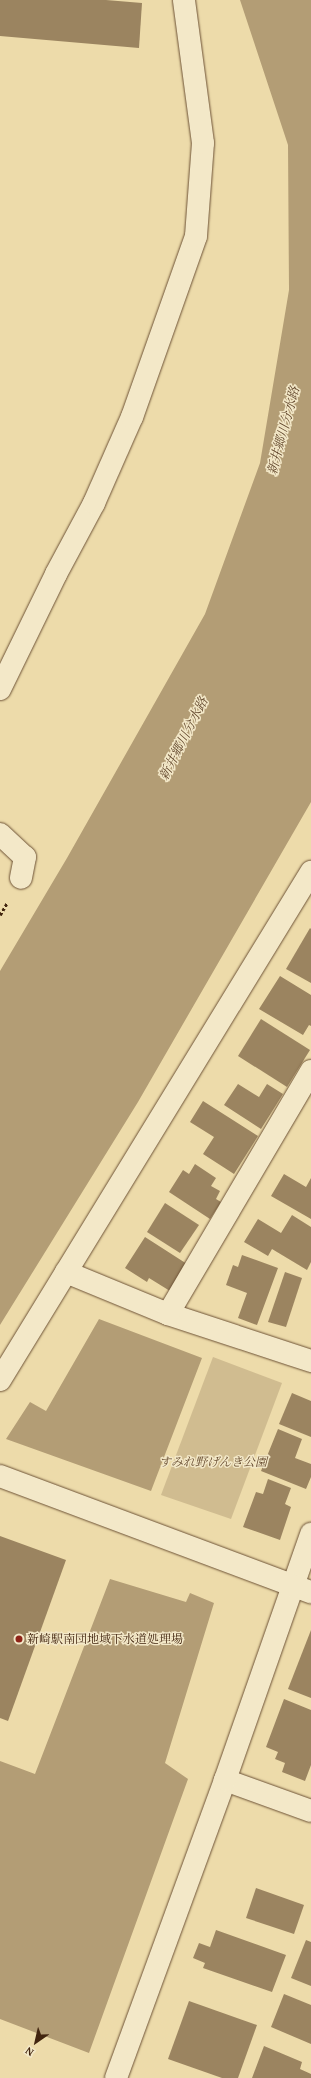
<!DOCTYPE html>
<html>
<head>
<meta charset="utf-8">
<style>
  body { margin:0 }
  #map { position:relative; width:311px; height:2078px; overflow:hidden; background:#eddbaa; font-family:"Gentium Book Plus","Noto Serif JP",serif }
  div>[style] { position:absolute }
  .green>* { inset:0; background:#d0bc90 }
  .water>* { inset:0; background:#b39d75 }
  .building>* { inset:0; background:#9b8460 }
  .path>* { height:2.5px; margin-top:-1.25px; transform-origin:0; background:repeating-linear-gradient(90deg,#42250f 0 3px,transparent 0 5px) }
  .roads { filter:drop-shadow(0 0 1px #6d5236) drop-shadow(0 0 1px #6d5236) }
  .minor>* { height:22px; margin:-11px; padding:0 11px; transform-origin:11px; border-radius:11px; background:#f3e8c8 }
  .tertiary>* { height:22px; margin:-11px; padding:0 11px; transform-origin:11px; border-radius:11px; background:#f3e8c8 }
  .dots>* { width:11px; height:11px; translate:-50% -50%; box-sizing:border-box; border:2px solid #f3e8c8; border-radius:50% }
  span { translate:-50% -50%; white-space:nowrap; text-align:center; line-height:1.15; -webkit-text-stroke:3px #f3e8c8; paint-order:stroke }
  .park-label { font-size:12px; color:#664b2f; font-style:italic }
  .poi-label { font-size:12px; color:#42250f }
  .left { translate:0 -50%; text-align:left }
  .water-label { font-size:13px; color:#64492e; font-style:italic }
  .north { position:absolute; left:16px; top:2022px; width:40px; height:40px; -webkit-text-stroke:3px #f3e8c8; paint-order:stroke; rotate:214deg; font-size:11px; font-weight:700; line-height:16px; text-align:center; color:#42250f }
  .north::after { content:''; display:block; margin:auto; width:14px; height:18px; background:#42250f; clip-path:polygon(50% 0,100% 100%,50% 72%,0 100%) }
</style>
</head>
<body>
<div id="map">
  <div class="green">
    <div style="clip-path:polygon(213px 1357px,282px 1383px,231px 1519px,161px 1495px)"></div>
  </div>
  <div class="water">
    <div style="clip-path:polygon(240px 0,311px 0,311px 802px,138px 1102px,0 1325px,0 971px,67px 858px,205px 614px,260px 463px,289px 290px,288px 145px)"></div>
    <div style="clip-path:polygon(99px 1319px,202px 1358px,151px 1491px,6px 1439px,30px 1402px,46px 1411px)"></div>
    <div style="clip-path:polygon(110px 1579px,186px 1602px,190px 1593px,214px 1603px,165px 1763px,188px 1779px,89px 2053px,0 2019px,0 1761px,35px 1774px)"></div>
  </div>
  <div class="building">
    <div style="clip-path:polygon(0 0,106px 0,142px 3px,139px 48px,0 36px)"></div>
    <div style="clip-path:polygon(310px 928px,311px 929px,311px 983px,286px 969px)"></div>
    <div style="clip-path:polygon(280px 976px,311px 995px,311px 1026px,309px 1025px,303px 1035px,259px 1009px)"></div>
    <div style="clip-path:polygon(261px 1019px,310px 1050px,287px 1087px,238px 1056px)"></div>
    <div style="clip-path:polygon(238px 1084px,259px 1097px,267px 1084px,283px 1094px,261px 1129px,224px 1105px)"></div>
    <div style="clip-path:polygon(203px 1101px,258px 1136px,234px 1174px,203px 1154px,214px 1137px,190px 1122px)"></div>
    <div style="clip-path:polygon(195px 1164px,216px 1178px,211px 1186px,220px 1191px,216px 1199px,221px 1202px,210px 1219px,169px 1192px,183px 1170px,189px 1174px)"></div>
    <div style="clip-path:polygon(284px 1174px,306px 1187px,311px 1178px,311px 1219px,271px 1196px)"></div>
    <div style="clip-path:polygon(165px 1203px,199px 1225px,180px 1253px,147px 1232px)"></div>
    <div style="clip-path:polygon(292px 1215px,311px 1227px,311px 1262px,307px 1270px,272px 1249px,268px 1256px,244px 1242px,258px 1219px,281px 1233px)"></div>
    <div style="clip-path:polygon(145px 1237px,187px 1264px,170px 1291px,149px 1278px,147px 1282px,125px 1268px)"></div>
    <div style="clip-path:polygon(242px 1255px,278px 1268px,257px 1325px,238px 1318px,247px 1293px,226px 1285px,233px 1265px,238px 1267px)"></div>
    <div style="clip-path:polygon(285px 1272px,302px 1278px,286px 1327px,268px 1322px)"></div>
    <div style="clip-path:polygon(292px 1393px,311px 1401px,311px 1437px,279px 1424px)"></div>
    <div style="clip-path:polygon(278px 1429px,302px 1439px,295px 1458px,311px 1464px,311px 1477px,306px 1489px,261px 1471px)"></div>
    <div style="clip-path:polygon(268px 1479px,291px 1488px,285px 1504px,291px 1507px,280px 1540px,243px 1527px,256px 1492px,263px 1494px)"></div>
    <div style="clip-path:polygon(0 1536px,66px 1560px,8px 1721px,0 1718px)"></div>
    <div style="clip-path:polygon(311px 1630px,311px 1698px,288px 1689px)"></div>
    <div style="clip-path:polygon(284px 1699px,311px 1710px,311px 1765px,305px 1781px,282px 1772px,285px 1763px,275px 1759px,278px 1752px,266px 1747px)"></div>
    <div style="clip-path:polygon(256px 1888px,304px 1905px,294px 1934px,246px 1918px)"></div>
    <div style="clip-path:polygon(216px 1930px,286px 1955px,272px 1992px,203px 1968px,205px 1963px,193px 1958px,199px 1943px,210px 1947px)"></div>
    <div style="clip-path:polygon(306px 1940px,311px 1942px,311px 1986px,291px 1978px)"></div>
    <div style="clip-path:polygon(284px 1994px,311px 2005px,311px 2044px,271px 2027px)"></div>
    <div style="clip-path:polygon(189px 2001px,257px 2025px,238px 2078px,222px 2078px,168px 2059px)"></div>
    <div style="clip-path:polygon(264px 2046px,302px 2062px,300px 2069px,311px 2074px,311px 2078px,252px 2078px)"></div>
  </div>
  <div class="path">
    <div style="left:0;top:915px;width:14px;rotate:-60deg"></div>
  </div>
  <div class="roads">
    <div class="minor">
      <div style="left:0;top:689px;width:128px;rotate:-64deg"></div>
      <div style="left:56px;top:574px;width:81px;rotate:-61.8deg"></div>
      <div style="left:94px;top:503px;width:94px;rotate:-66.2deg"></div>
      <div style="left:132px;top:417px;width:192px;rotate:-70.5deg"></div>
      <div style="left:196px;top:236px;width:93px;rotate:-85.7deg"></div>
      <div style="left:203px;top:143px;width:144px;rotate:-97.6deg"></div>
      <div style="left:0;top:834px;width:34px;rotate:43deg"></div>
      <div style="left:25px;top:857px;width:21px;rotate:101deg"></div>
      <div style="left:66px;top:1272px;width:110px;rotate:22.4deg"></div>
      <div style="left:168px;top:1314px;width:151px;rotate:18.2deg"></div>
      <div style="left:168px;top:1314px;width:282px;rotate:-59.5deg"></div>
      <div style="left:0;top:1380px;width:596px;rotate:-58.52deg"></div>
      <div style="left:225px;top:1780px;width:91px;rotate:19.8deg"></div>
      <div style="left:116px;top:2078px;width:317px;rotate:-69.9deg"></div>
      <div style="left:225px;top:1780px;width:261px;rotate:-70.7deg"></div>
    </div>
    <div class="tertiary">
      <div style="left:0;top:1476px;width:332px;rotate:20.5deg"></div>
    </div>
  </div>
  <div class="dots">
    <div style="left:19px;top:1639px;background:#8f2418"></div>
  </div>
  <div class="park-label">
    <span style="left:213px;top:1462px">すみれ野げんき公園</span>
  </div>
  <div class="poi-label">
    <span class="left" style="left:27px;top:1639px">新崎駅南団地域下水道処理場</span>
  </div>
  <div class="water-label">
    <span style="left:284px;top:431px;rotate:-75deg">新井郷川分水路</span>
    <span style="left:184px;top:739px;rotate:-63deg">新井郷川分水路</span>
  </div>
  <div class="north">N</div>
</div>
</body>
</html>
